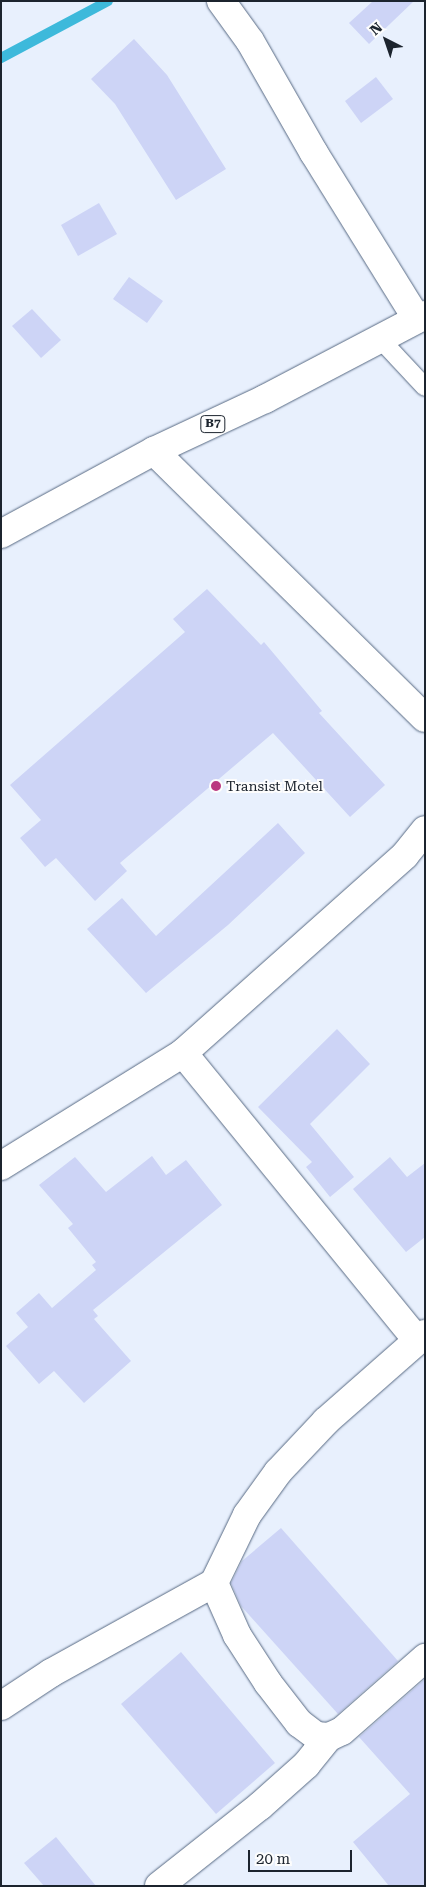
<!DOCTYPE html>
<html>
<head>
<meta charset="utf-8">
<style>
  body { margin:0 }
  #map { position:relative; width:426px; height:1887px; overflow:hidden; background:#e8f0fd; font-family:"Roboto Serif",serif }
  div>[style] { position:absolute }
  .stream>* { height:10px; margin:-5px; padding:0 5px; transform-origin:5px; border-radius:5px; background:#3db9db }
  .building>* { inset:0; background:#cdd4f6 }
  .roads { filter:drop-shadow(0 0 1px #576983) drop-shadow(0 0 1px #576983) }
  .lane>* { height:18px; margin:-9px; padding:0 9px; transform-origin:9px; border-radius:9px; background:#fff }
  .street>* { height:28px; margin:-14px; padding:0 14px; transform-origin:14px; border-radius:14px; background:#fff }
  .secondary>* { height:28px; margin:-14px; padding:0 14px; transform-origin:14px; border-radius:14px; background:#fff }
  .highway>* { height:28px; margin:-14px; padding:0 14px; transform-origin:14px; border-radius:14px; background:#fff }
  .dots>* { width:14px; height:14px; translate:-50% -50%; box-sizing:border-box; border:2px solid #fdfdfd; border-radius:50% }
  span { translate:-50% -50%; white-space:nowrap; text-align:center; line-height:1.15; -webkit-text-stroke:4px #fdfdfd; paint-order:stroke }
  .shield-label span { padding:1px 4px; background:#fdfdfd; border:1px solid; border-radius:4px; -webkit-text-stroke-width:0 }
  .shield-label { font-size:12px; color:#1c242e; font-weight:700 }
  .poi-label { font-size:14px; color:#1c242e }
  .left { translate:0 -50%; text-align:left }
  .frame { position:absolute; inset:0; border:2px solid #1c242e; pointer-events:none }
  .north { position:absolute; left:361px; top:15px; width:50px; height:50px; -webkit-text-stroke:4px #fdfdfd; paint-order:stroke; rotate:319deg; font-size:14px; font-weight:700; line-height:20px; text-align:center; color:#1c242e }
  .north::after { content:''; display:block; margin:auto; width:18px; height:22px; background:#1c242e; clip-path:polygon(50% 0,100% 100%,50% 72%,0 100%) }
  .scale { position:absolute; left:248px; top:1850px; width:104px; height:22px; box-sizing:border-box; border:2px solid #1c242e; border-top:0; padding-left:6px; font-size:15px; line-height:18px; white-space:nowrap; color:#1c242e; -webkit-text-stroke:4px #fdfdfd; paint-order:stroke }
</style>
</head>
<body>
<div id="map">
  <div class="stream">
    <div style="left:1px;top:58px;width:121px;rotate:-28deg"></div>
  </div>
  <div class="building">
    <div style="clip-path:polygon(373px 1px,414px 1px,369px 44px,349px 23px)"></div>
    <div style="clip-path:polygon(134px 39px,167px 75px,226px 169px,176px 200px,115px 104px,91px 79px)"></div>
    <div style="clip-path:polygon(376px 77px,393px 99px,361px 123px,345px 101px)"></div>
    <div style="clip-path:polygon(99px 203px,117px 234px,78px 256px,61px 225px)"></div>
    <div style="clip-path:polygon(129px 277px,163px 301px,147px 323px,113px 299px)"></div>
    <div style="clip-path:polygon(32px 309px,61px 340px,41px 358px,12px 326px)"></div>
    <div style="clip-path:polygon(207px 589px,261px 645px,264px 642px,322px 711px,319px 713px,385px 785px,350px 817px,273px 733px,120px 863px,127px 871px,95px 901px,56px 858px,45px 867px,20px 838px,41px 820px,10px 785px,185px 632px,173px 619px)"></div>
    <div style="clip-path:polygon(278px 823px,305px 853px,228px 925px,146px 993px,87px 929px,122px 898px,156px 936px)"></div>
    <div style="clip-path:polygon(337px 1029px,370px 1064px,310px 1124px,354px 1177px,330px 1197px,306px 1167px,312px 1162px,258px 1107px)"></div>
    <div style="clip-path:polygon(152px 1156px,166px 1175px,186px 1160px,222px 1205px,93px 1310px,98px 1316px,94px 1319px,131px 1361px,84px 1403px,54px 1371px,39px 1384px,6px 1346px,28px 1327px,16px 1313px,39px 1293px,52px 1308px,96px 1270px,92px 1265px,96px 1262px,68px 1228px,73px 1224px,39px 1185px,75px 1157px,106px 1192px)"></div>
    <div style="clip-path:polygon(390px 1157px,407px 1177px,425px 1163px,425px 1237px,406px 1252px,353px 1189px)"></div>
    <div style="clip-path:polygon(281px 1528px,398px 1661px,338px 1714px,241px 1606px,231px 1583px,242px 1561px)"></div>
    <div style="clip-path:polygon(181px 1652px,275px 1763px,216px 1814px,121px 1704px)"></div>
    <div style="clip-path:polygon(425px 1679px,425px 1886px,389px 1886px,353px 1842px,410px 1794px,359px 1737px)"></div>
    <div style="clip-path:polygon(56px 1837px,96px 1886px,44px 1886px,24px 1863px)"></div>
  </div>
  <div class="roads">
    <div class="lane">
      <div style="left:381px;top:340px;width:64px;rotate:46.9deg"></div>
    </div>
    <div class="street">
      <div style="left:154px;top:451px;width:380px;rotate:44.6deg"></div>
      <div style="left:183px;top:1053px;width:369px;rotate:50.8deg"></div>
      <div style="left:1px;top:1166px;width:214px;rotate:-31.8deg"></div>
      <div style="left:183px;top:1053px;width:297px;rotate:-41.7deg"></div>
      <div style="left:405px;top:855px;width:32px;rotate:-51deg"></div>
      <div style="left:214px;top:1583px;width:76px;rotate:-64.1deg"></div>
      <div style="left:247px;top:1515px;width:53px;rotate:-54.2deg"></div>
      <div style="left:278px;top:1472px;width:70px;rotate:-46.7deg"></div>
      <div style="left:326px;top:1421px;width:132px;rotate:-41.3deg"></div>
      <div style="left:1px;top:1706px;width:60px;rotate:-33.4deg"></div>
      <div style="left:51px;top:1673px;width:186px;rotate:-28.9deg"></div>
      <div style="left:214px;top:1583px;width:57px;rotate:66.1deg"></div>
      <div style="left:237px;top:1635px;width:57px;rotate:57.1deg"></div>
      <div style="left:268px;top:1683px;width:51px;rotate:52.2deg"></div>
      <div style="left:299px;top:1723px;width:21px;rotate:37deg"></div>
      <div style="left:316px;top:1736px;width:13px;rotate:4deg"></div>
      <div style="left:329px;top:1737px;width:14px;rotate:-25deg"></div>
      <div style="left:342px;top:1731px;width:111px;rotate:-41.3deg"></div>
      <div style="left:159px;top:1886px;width:129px;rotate:-38.4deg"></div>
      <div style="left:260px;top:1806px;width:62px;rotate:-41.7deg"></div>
      <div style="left:306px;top:1765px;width:36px;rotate:-51deg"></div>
    </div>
    <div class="secondary">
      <div style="left:221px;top:1px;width:49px;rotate:54.1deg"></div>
      <div style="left:250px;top:41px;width:129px;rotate:60.3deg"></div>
      <div style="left:314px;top:153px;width:195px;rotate:58.2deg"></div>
    </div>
    <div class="highway">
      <div style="left:1px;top:534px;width:174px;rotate:-28.5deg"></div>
      <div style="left:154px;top:451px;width:123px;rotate:-25.1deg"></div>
      <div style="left:265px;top:399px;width:181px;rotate:-27.7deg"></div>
    </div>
  </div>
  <div class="dots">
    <div style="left:216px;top:786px;background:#ba3880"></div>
  </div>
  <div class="shield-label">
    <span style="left:213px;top:424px">B7</span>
  </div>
  <div class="poi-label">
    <span class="left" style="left:226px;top:786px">Transist Motel</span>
  </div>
  <div class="frame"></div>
  <div class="north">N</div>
  <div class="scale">20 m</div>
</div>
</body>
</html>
